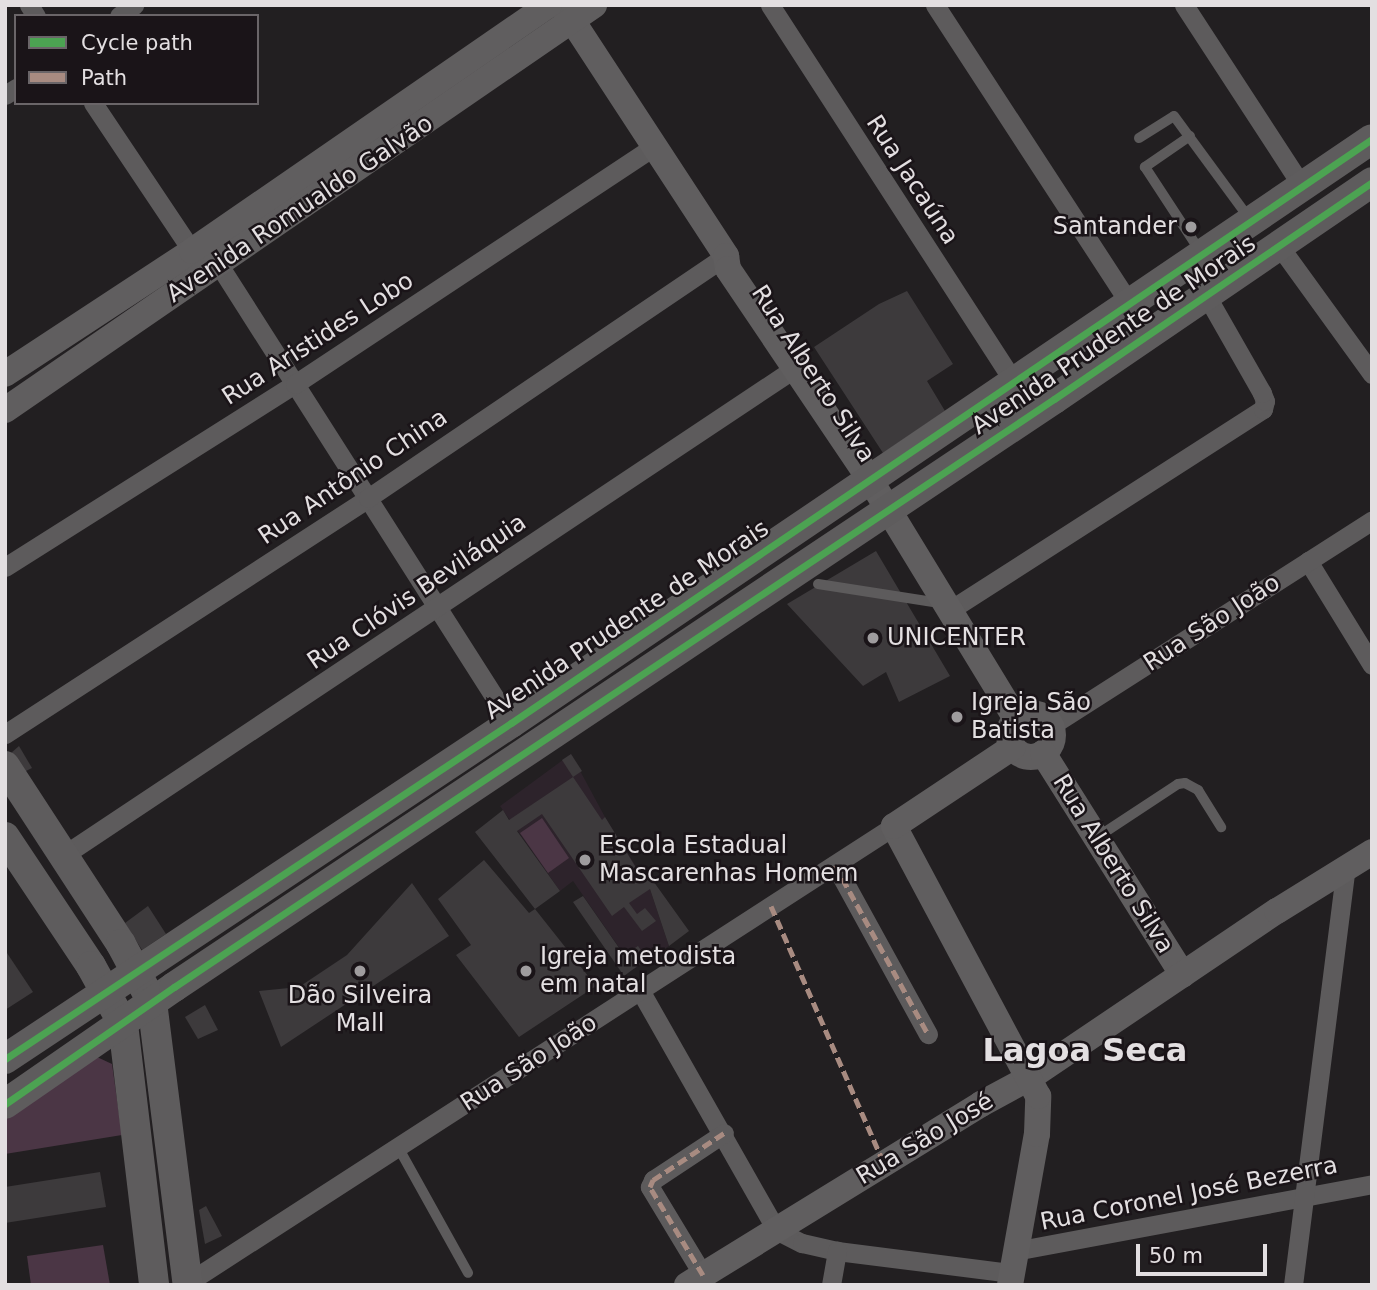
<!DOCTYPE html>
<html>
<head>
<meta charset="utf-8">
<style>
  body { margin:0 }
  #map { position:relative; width:1377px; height:1290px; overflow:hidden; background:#221f21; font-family:"DejaVu Sans",sans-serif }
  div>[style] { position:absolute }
  .built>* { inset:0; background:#2d232b }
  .green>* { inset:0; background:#4b3645 }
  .building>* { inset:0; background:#3d3a3c }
  .lane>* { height:10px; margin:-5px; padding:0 5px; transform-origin:5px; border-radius:5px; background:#5d5b5c }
  .street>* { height:19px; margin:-9.5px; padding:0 9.5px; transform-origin:9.5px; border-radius:9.5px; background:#5d5b5c }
  .secondary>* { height:26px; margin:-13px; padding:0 13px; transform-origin:13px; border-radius:13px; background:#605e5f }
  .secondary>.ring { margin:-13px; padding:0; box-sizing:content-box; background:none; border:26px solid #605e5f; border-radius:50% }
  .primary>* { height:30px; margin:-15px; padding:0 15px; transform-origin:15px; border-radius:15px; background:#5e5c5d }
  .quiet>* { height:5px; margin-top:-2.5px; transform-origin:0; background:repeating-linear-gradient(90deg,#a88b81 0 10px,transparent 0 15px) }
  .cycleway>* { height:7px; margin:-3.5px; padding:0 3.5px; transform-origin:3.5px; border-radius:3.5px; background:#4ca352 }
  .dots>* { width:19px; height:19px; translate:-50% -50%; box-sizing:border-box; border:4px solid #1a1418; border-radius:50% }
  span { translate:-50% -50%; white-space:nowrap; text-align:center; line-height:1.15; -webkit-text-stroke:5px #1a1418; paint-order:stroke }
  .street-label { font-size:24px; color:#e3dfe1 }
  .poi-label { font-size:24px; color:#e3dfe1 }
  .right { translate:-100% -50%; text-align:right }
  .left { translate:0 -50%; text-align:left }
  .district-label { font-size:32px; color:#e3dfe1; font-weight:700 }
  .frame { position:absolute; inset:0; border:7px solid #e3dfe1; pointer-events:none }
  .legend { position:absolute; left:14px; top:14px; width:245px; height:91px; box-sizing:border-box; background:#1a1418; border:2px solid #6a6568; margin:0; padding:9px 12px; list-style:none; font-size:21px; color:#e3dfe1 }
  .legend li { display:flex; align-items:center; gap:14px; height:35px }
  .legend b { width:35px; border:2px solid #6a6568 }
  .scale { position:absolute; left:1136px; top:1244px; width:131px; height:32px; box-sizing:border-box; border:4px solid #e3dfe1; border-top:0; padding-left:9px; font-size:21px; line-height:24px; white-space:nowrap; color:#e3dfe1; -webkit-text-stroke:5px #1a1418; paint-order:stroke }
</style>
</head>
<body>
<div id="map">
  <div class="built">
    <div style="clip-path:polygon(571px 754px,605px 817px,650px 889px,669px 946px,634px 969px,573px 881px,560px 891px,500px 806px)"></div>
  </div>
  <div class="green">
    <div style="clip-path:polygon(542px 818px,569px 858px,548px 873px,520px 833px)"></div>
    <div style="clip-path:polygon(97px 1057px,112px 1064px,122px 1135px,5px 1154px,5px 1113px)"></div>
    <div style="clip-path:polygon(103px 1245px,110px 1285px,31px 1285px,27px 1256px)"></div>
  </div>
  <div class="building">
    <div style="clip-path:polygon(907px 291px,953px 364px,927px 381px,945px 411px,883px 453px,814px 347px,879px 304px)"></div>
    <div style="clip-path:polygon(876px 551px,950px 676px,899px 702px,886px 672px,863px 686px,787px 604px)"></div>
    <div style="clip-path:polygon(19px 746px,32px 768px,24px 772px,11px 753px)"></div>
    <div style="clip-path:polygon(571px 754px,582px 771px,573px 777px,562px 760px)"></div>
    <div style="clip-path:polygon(573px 777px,602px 820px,605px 817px,641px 876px,646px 871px,689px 931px,669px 946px,650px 889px,629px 903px,637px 914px,645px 908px,656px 921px,642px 931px,624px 907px,612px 916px,542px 814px,517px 831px,560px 891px,535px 909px,596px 986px,519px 1037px,456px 955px,471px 945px,438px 899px,484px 860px,529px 913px,535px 909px,475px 832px,503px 810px,509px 820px)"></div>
    <div style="clip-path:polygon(412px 883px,449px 936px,281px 1047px,259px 991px,299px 987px,347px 955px)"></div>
    <div style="clip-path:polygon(583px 896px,624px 955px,638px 946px,647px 959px,624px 976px,573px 902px)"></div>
    <div style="clip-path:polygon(148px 906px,166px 934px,142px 950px,125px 923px)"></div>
    <div style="clip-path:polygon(5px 950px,33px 992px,5px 1010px)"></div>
    <div style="clip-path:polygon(205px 1005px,218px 1030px,198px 1039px,185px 1017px)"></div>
    <div style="clip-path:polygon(100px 1172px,106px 1207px,5px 1223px,5px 1187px)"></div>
    <div style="clip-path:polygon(206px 1206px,222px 1236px,205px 1244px,199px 1210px)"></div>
  </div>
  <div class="lane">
    <div style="left:1190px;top:136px;width:55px;rotate:145.4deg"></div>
    <div style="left:1145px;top:167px;width:100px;rotate:56.8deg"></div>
    <div style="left:1139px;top:138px;width:41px;rotate:-32.2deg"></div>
    <div style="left:1174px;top:116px;width:127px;rotate:53.7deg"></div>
    <div style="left:818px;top:584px;width:123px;rotate:8.9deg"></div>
    <div style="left:1096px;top:838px;width:98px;rotate:-33.4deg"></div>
    <div style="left:1178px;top:784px;width:7px;rotate:-8deg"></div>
    <div style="left:1185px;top:783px;width:15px;rotate:28deg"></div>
    <div style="left:1198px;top:790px;width:44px;rotate:58.1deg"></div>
    <div style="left:398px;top:1147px;width:144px;rotate:60.9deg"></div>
  </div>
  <div class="street">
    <div style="left:29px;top:5px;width:13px;rotate:58deg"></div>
    <div style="left:770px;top:5px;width:447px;rotate:57.1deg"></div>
    <div style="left:935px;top:5px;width:357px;rotate:56.9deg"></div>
    <div style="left:1184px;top:5px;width:216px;rotate:56.9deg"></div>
    <div style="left:119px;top:16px;width:19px;rotate:-36deg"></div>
    <div style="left:5px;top:95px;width:13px;rotate:-32deg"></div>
    <div style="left:93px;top:103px;width:178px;rotate:56.2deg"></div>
    <div style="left:1280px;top:247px;width:157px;rotate:54.1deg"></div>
    <div style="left:219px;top:265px;width:543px;rotate:57.48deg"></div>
    <div style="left:1308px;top:561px;width:122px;rotate:58.4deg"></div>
    <div style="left:5px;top:567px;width:343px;rotate:-32.3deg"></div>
    <div style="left:295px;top:384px;width:429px;rotate:-33.5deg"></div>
    <div style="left:950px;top:610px;width:372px;rotate:-32.7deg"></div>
    <div style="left:1263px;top:409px;width:8px;rotate:-76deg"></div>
    <div style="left:1265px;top:401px;width:9px;rotate:-111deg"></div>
    <div style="left:1262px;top:393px;width:113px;rotate:-119.7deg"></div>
    <div style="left:1052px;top:725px;width:380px;rotate:-32.6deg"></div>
    <div style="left:5px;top:734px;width:433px;rotate:-33deg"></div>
    <div style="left:368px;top:498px;width:432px;rotate:-34.1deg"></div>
    <div style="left:64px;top:855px;width:878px;rotate:-33.67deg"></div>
    <div style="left:835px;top:865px;width:193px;rotate:61.2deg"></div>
    <div style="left:641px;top:992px;width:274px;rotate:60.4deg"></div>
    <div style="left:776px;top:1230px;width:29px;rotate:27deg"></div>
    <div style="left:802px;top:1243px;width:36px;rotate:13deg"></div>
    <div style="left:837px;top:1251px;width:176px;rotate:7.2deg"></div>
    <div style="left:1015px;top:1251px;width:363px;rotate:-10.6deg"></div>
    <div style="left:703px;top:1275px;width:103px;rotate:-121.1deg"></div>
    <div style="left:650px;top:1187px;width:8px;rotate:-67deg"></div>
    <div style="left:653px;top:1180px;width:85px;rotate:-33.5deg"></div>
    <div style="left:184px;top:1285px;width:845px;rotate:-32.88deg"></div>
    <div style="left:831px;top:1285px;width:35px;rotate:-80deg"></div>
    <div style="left:1293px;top:1285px;width:420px;rotate:-82.8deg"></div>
  </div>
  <div class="secondary">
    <div style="left:562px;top:5px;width:300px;rotate:56.8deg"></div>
    <div style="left:726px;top:256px;width:13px;rotate:81deg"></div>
    <div style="left:728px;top:269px;width:252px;rotate:56deg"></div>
    <div style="left:869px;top:478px;width:282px;rotate:58.6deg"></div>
    <div style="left:5px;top:374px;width:224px;rotate:-33.3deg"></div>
    <div style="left:192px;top:251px;width:434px;rotate:-34.6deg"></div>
    <div style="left:5px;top:410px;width:715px;rotate:-34.51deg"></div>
    <div class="ring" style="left:1009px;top:713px;width:18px;height:18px"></div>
    <div style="left:1043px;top:753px;width:262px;rotate:57.8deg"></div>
    <div style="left:687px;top:1285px;width:345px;rotate:-31.6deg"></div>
    <div style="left:981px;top:1104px;width:55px;rotate:-28.4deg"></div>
    <div style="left:1029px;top:1078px;width:299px;rotate:-34deg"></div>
    <div style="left:1277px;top:911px;width:112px;rotate:-31.8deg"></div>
    <div style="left:1010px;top:1285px;width:153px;rotate:-79.9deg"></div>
    <div style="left:1037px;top:1134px;width:38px;rotate:-88deg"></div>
    <div style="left:1038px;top:1096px;width:306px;rotate:-118.1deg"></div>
    <div style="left:894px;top:826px;width:143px;rotate:-33.6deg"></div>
  </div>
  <div class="primary">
    <div style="left:5px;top:766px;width:212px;rotate:56.9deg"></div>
    <div style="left:121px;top:944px;width:66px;rotate:61.9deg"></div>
    <div style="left:152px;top:1002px;width:285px;rotate:82.8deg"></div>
    <div style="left:5px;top:837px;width:155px;rotate:56.3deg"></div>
    <div style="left:91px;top:966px;width:66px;rotate:61.1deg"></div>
    <div style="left:123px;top:1024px;width:263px;rotate:83.2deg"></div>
    <div style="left:5px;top:1059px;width:607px;rotate:-33.59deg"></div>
    <div style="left:511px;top:723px;width:1040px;rotate:-34.15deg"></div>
    <div style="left:5px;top:1104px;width:206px;rotate:-34.7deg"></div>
    <div style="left:174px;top:987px;width:1058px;rotate:-33.75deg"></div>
    <div style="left:1054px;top:399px;width:385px;rotate:-34.3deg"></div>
  </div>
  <div class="quiet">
    <div style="left:835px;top:865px;width:193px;rotate:61.2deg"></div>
    <div style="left:771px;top:906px;width:282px;rotate:66.3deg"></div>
    <div style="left:703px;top:1275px;width:103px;rotate:-121.1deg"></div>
    <div style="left:650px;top:1187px;width:8px;rotate:-67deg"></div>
    <div style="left:653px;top:1180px;width:85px;rotate:-33.5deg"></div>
  </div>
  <div class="cycleway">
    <div style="left:5px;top:1059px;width:607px;rotate:-33.59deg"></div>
    <div style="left:511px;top:723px;width:1040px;rotate:-34.15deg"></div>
    <div style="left:5px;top:1104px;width:206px;rotate:-34.7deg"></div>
    <div style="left:174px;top:987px;width:1058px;rotate:-33.75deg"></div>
    <div style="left:1054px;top:399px;width:385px;rotate:-34.3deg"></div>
  </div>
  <div class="dots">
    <div style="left:1191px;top:227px;background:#9f9c9e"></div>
    <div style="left:873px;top:638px;background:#9f9c9e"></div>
    <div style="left:957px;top:717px;background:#9f9c9e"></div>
    <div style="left:585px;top:860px;background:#9f9c9e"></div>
    <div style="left:360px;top:971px;background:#9f9c9e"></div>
    <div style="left:526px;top:971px;background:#9f9c9e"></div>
  </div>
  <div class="street-label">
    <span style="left:912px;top:180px;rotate:57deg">Rua Jacaúna</span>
    <span style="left:300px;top:209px;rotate:-34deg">Avenida Romualdo Galvão</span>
    <span style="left:1114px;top:335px;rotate:-34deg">Avenida Prudente de Morais</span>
    <span style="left:318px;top:339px;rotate:-33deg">Rua Aristides Lobo</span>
    <span style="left:813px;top:374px;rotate:57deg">Rua Alberto Silva</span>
    <span style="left:353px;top:477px;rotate:-34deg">Rua Antônio China</span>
    <span style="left:417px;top:592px;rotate:-34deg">Rua Clóvis Beviláquia</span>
    <span style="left:627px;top:620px;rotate:-34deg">Avenida Prudente de Morais</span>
    <span style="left:1212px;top:623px;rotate:-33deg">Rua São João</span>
    <span style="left:1113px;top:864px;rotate:58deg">Rua Alberto Silva</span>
    <span style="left:529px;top:1063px;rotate:-33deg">Rua São João</span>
    <span style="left:925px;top:1139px;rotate:-31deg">Rua São José</span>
    <span style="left:1189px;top:1194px;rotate:-11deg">Rua Coronel José Bezerra</span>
  </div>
  <div class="poi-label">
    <span class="right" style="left:1177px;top:227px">Santander</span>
    <span class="left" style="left:887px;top:638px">UNICENTER</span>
    <span class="left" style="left:971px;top:717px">Igreja São<br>Batista</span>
    <span class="left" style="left:599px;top:860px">Escola Estadual<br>Mascarenhas Homem</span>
    <span class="left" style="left:540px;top:971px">Igreja metodista<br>em natal</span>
    <span style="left:360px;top:1010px">Dão Silveira<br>Mall</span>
  </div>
  <div class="district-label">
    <span style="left:1085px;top:1050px">Lagoa Seca</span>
  </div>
  <div class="frame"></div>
  <ul class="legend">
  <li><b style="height:9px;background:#4ca352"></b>Cycle path</li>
  <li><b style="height:9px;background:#a88b81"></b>Path</li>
  </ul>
  <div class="scale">50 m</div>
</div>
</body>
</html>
